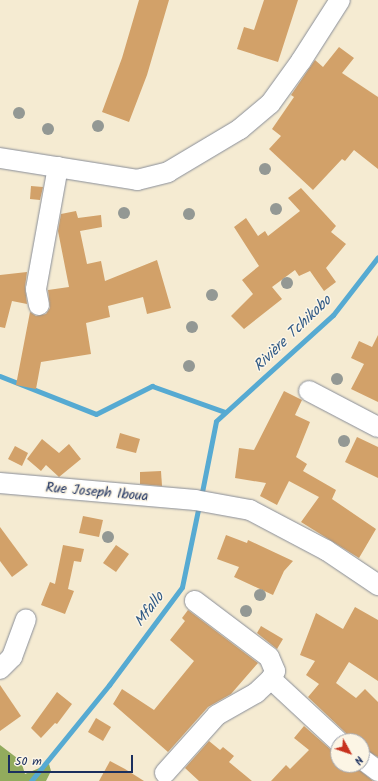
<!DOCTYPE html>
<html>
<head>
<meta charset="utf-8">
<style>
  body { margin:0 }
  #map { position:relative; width:378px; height:781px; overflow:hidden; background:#f5ebd2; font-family:Kalam,sans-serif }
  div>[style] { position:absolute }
  .forest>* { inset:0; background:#92ab5d }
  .stream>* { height:5px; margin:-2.5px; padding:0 2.5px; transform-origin:2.5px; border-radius:2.5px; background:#56aad2 }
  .building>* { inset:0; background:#d2a169 }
  .roads { filter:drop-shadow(0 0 1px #888d98) drop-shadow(0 0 1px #888d98) }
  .street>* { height:20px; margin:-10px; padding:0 10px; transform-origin:10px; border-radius:10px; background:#fff }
  .trees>* { width:12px; height:12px; margin:-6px; border-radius:50%; background:#939894 }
  span { translate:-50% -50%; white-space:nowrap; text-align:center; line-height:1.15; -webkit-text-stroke:3px #fcf5e5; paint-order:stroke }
  .street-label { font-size:14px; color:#1b2f5e }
  .water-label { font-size:15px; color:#305a87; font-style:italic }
  .north { position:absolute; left:330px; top:733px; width:40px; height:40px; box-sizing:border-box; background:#fcf5e5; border:1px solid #a2a6af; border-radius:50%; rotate:130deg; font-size:11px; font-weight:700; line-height:16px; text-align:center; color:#1b2f5e }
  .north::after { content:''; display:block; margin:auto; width:14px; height:18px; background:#c8321e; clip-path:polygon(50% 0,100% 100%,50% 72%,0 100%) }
  .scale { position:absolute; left:8px; top:755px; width:125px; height:18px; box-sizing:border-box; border:2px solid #1b2f5e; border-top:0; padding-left:5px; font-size:12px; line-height:14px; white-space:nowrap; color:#1b2f5e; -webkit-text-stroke:3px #fcf5e5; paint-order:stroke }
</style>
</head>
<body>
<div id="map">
  <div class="forest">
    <div style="clip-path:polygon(0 745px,21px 761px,25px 774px,49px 764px,51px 771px,46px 781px,0 781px)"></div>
  </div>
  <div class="stream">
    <div style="left:0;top:376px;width:103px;rotate:21.6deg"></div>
    <div style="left:96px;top:414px;width:63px;rotate:-26.6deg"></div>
    <div style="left:152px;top:386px;width:77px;rotate:19.6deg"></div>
    <div style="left:201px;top:497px;width:77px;rotate:-78.8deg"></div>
    <div style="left:216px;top:421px;width:158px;rotate:-42.2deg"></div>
    <div style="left:333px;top:315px;width:73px;rotate:-52.2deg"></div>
    <div style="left:31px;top:781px;width:124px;rotate:-50.9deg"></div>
    <div style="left:109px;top:685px;width:122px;rotate:-53.3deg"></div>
    <div style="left:182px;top:587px;width:84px;rotate:-78.3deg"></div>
  </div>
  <div class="building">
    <div style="clip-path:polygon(139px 0,169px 0,147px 75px,129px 122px,102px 112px,122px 58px)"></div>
    <div style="clip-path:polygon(264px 0,298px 0,278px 62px,237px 49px,244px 27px,254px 30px)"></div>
    <div style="clip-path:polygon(339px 47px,354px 58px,342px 73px,378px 97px,378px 169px,354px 150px,345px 161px,342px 159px,313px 190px,269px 149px,281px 136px,272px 129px,294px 97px,291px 95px,315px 60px,323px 67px)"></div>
    <div style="clip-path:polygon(31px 186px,43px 187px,40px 200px,30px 199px)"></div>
    <div style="clip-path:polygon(301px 188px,336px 226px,331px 232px,346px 244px,326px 268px,336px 282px,324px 291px,310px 271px,299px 276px,295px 270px,272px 287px,282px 299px,244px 329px,231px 316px,253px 294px,242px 280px,259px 266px,234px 227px,246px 218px,258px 236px,265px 231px,268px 236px,300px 211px,288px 198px)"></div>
    <div style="clip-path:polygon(76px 211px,78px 218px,101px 215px,102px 227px,80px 231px,87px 264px,101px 261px,105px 281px,157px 260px,171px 308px,147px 314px,143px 297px,108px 306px,110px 317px,86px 323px,91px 354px,41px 362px,36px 389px,16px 385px,30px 312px,36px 316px,46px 314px,50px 308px,48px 290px,69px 287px,58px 231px,61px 214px)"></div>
    <div style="clip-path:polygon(27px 272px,25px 287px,27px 304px,12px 301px,5px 328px,0 327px,0 275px)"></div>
    <div style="clip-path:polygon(378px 335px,378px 402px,351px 389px,364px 364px,351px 358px,359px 341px,372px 347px)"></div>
    <div style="clip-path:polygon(284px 391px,302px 400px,295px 415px,310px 422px,296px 457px,307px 464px,303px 471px,336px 490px,332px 499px,376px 529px,359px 558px,301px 522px,319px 497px,289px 481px,277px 505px,260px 496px,266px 483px,235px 478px,239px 448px,254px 450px)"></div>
    <div style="clip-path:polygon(120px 433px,140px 439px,136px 453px,116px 448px)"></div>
    <div style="clip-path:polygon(357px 437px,378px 447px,378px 478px,345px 462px)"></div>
    <div style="clip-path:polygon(42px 439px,59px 453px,69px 444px,81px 459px,59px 477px,46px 465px,41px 471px,27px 459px)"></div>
    <div style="clip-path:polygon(15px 446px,28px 453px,22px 466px,8px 459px)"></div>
    <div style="clip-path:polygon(161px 471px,162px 486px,140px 484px,140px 472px)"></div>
    <div style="clip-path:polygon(83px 516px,103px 520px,99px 537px,79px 533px)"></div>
    <div style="clip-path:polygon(0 527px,28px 565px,12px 577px,0 561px)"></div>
    <div style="clip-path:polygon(226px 535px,247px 543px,248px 540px,293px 561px,284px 571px,273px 595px,234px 577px,239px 567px,217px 559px)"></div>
    <div style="clip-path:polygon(63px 545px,84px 549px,81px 562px,74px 561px,68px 589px,74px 591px,65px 614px,41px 605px,50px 582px,55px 584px)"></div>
    <div style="clip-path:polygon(116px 545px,129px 554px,116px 572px,103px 563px)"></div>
    <div style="clip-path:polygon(355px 607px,378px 620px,378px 681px,349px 662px,336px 683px,356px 698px,365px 689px,378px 702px,378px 757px,362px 748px,362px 741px,349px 741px,346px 733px,308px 697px,319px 684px,306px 675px,315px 661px,300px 655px,316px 613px,343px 629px)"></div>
    <div style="clip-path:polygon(188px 610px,258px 663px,231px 694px,208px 707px,168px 752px,113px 704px,122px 689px,154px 710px,194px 661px,170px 640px,185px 621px,182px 618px)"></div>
    <div style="clip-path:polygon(261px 626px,283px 639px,277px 649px,257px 633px)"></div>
    <div style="clip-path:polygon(0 685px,21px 716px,0 731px)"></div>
    <div style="clip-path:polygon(57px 692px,72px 704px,57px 724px,55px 723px,41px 738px,31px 728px)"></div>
    <div style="clip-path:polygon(96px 718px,111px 727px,103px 741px,88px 732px)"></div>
    <div style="clip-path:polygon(304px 726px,330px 749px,338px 752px,338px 765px,353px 765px,373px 781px,271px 781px,286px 765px,290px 769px,309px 750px,294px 738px)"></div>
    <div style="clip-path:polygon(209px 741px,220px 750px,223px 747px,234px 756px,229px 762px,252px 781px,199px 781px,185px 768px)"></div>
    <div style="clip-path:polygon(110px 761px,125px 769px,144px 781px,99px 781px)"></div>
  </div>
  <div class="roads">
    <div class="street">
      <div style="left:0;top:158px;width:139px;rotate:9.1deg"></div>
      <div style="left:137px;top:180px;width:32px;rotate:-14deg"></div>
      <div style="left:168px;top:172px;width:84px;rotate:-30.8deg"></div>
      <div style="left:240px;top:129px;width:39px;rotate:-40deg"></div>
      <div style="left:270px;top:104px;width:53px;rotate:-54.2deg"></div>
      <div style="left:301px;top:61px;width:72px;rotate:-57.4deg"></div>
      <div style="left:39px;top:305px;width:16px;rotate:-101deg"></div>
      <div style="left:36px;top:289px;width:124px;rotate:-79.8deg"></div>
      <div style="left:309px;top:391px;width:78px;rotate:27.6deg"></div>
      <div style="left:0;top:483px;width:196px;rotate:5deg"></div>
      <div style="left:195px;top:500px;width:56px;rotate:10.3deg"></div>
      <div style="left:250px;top:510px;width:86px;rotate:27.8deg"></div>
      <div style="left:326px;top:550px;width:63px;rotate:33.9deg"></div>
      <div style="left:0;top:669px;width:17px;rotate:-45deg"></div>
      <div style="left:12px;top:657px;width:40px;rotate:-69.8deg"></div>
      <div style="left:271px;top:679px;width:91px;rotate:42.8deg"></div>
      <div style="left:362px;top:759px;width:20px;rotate:37deg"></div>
      <div style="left:165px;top:773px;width:78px;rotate:-48.1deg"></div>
      <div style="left:217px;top:715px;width:45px;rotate:-29.4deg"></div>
      <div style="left:256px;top:693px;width:21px;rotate:-43deg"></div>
      <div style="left:271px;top:679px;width:9px;rotate:-63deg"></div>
      <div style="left:275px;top:671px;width:15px;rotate:-113deg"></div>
      <div style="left:269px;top:657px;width:93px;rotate:-142.9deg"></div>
    </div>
  </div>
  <div class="trees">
    <div style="left:19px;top:113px"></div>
    <div style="left:98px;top:126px"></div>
    <div style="left:48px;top:129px"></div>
    <div style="left:265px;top:169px"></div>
    <div style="left:276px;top:209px"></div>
    <div style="left:124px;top:213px"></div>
    <div style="left:189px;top:214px"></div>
    <div style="left:287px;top:283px"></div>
    <div style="left:212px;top:295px"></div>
    <div style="left:192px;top:327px"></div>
    <div style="left:189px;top:366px"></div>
    <div style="left:337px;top:379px"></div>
    <div style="left:344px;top:441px"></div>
    <div style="left:108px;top:537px"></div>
    <div style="left:260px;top:595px"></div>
    <div style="left:246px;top:611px"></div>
  </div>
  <div class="street-label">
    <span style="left:97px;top:492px;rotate:5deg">Rue Joseph Iboua</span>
  </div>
  <div class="water-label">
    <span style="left:293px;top:334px;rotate:-44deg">Rivière Tchikobo</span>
    <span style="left:150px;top:610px;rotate:-53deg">Mfallo</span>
  </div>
  <div class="north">N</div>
  <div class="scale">50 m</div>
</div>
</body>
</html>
